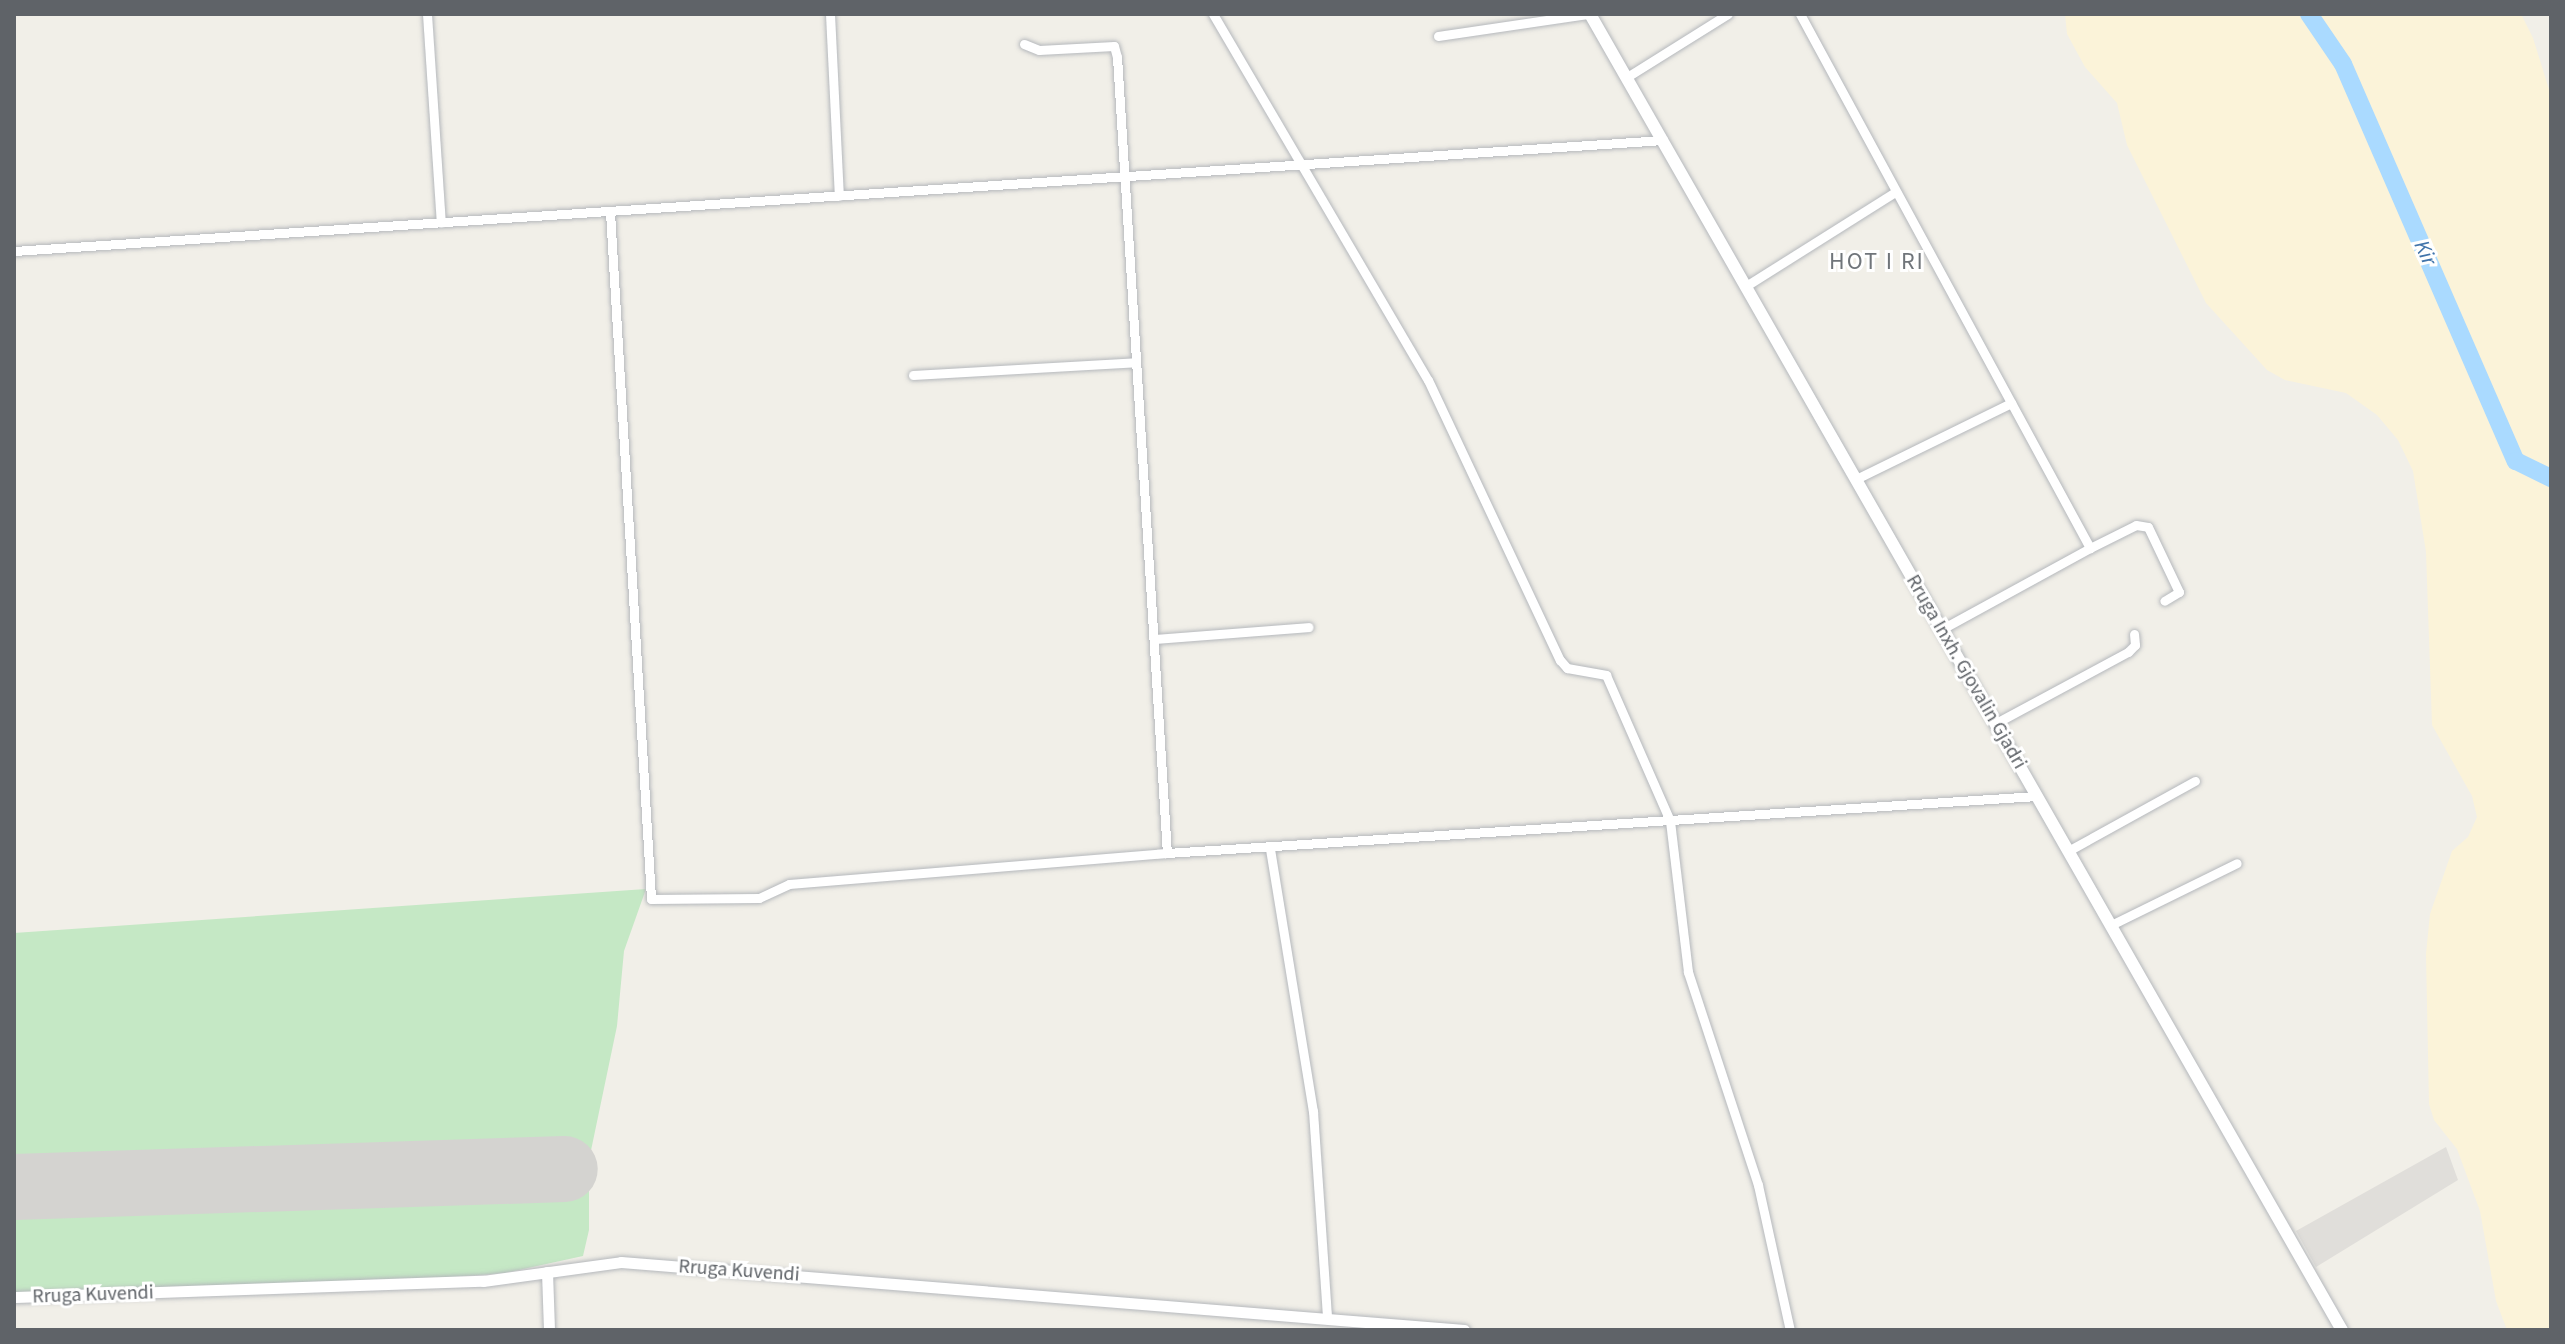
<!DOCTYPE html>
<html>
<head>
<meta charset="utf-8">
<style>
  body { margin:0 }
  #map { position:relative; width:2565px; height:1344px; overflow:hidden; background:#f1efe8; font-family:"Source Sans 3",sans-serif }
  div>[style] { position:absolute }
  .industrial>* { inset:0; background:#e0deda }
  .green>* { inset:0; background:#c5e8c5 }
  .sand>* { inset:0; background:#fbf3d9 }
  .river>* { height:18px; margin:-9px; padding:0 9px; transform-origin:9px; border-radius:9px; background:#aadaff }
  .runway>* { height:66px; margin:-33px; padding:0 33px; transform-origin:33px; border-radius:33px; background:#d4d3d0 }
  .roads { filter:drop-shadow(0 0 2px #b5b8bc) drop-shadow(0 0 2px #b5b8bc) }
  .minor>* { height:9px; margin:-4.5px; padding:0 4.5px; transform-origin:4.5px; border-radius:4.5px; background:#fff }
  .tertiary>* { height:11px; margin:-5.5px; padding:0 5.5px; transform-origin:5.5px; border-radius:5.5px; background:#fff }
  .secondary>* { height:12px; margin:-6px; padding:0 6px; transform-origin:6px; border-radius:6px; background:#fff }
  span { translate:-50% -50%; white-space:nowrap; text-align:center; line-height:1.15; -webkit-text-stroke:6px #fff; paint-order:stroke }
  .street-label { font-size:20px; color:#5f6368 }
  .water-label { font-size:22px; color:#4174aa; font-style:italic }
  .quarter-label { font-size:24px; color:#70757a; letter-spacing:2px }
  .frame { position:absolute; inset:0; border:16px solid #5f6368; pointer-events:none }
</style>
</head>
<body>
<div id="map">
  <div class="industrial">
    <div style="clip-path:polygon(2446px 1147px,2458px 1180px,2316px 1267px,2296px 1231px)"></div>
  </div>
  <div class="green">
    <div style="clip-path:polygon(646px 889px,624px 951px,617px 1026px,589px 1160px,589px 1230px,583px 1256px,505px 1273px,414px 1280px,14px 1293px,14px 933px)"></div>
  </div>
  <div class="sand">
    <div style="clip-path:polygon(2065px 14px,2521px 14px,2533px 38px,2551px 96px,2551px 1330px,2507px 1330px,2496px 1301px,2480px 1211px,2457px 1149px,2434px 1120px,2429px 1104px,2426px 954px,2430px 914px,2452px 851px,2468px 837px,2477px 817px,2472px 796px,2432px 725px,2426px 552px,2413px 471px,2398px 440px,2377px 415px,2346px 393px,2285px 380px,2267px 370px,2206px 303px,2127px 145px,2117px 103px,2085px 67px,2067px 34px)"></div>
  </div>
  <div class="river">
    <div style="left:2309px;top:14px;width:60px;rotate:55.8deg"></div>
    <div style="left:2343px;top:64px;width:433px;rotate:66.5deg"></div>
    <div style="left:2516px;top:461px;width:39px;rotate:26deg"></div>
  </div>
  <div class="runway">
    <div style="left:14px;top:1187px;width:551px;rotate:-1.87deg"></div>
  </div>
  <div class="roads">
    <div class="minor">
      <div style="left:427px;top:14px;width:209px;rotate:86.2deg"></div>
      <div style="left:830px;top:14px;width:182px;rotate:87.2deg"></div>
      <div style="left:1213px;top:14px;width:424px;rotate:59.6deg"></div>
      <div style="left:1428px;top:380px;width:310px;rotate:64.8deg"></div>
      <div style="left:1560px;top:660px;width:11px;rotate:49deg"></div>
      <div style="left:1567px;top:668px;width:40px;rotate:10deg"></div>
      <div style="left:1606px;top:675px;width:159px;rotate:66.3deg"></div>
      <div style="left:1670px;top:821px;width:152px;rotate:83.2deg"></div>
      <div style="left:1688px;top:972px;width:224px;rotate:71.8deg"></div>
      <div style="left:1758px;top:1185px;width:148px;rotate:77.6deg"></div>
      <div style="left:1800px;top:14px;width:608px;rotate:61.49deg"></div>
      <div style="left:2090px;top:548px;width:51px;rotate:-26.6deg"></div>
      <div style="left:2136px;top:525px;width:12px;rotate:9deg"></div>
      <div style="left:2148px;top:527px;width:72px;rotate:64.5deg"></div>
      <div style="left:2179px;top:592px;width:17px;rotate:149deg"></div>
      <div style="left:1438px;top:36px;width:151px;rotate:-8.4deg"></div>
      <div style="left:1024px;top:44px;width:16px;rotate:22deg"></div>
      <div style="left:1039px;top:50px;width:75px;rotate:-3.1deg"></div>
      <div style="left:1114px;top:46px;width:11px;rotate:75deg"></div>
      <div style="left:1117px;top:57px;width:798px;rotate:86.41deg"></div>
      <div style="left:1167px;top:853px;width:872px;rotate:-3.75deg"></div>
      <div style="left:1627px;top:77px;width:119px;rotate:-32deg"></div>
      <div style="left:610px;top:212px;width:688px;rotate:86.58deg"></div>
      <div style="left:651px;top:899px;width:108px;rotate:-0.5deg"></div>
      <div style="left:759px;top:898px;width:33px;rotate:-25deg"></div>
      <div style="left:789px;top:884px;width:379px;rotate:-4.7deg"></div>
      <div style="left:14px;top:251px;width:1653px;rotate:-3.85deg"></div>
      <div style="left:1746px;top:286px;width:176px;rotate:-32.2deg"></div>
      <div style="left:913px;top:375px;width:223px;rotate:-3.3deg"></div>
      <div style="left:1856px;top:479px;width:173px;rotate:-26.1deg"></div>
      <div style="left:1942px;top:629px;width:169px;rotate:-28.7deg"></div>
      <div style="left:1156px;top:639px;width:153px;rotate:-4.5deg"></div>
      <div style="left:1996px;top:723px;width:150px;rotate:-28.3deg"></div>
      <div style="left:2128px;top:652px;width:10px;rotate:-45deg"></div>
      <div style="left:2135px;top:645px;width:11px;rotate:-95deg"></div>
      <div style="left:1270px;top:849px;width:266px;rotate:80.7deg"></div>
      <div style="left:1313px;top:1111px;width:207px;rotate:86.1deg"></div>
      <div style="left:2068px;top:851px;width:145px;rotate:-28.9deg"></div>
      <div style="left:2111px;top:925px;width:140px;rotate:-26.2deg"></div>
    </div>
    <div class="tertiary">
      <div style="left:547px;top:1272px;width:58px;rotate:88deg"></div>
      <div style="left:14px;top:1297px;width:469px;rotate:-2deg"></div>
      <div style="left:483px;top:1281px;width:139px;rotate:-7.8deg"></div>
      <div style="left:621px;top:1262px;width:846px;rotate:4.61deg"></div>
    </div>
    <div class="secondary">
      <div style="left:1590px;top:14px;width:1516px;rotate:60.26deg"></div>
    </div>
  </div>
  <div class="street-label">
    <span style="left:1966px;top:672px;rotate:60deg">Rruga Inxh. Gjovalin Gjadri</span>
    <span style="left:739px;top:1271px;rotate:4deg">Rruga Kuvendi</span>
    <span style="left:93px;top:1295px;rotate:-2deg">Rruga Kuvendi</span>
  </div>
  <div class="water-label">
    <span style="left:2425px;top:253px;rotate:66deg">Kir</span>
  </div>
  <div class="quarter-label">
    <span style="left:1877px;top:262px">HOT I RI</span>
  </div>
  <div class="frame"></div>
</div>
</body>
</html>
